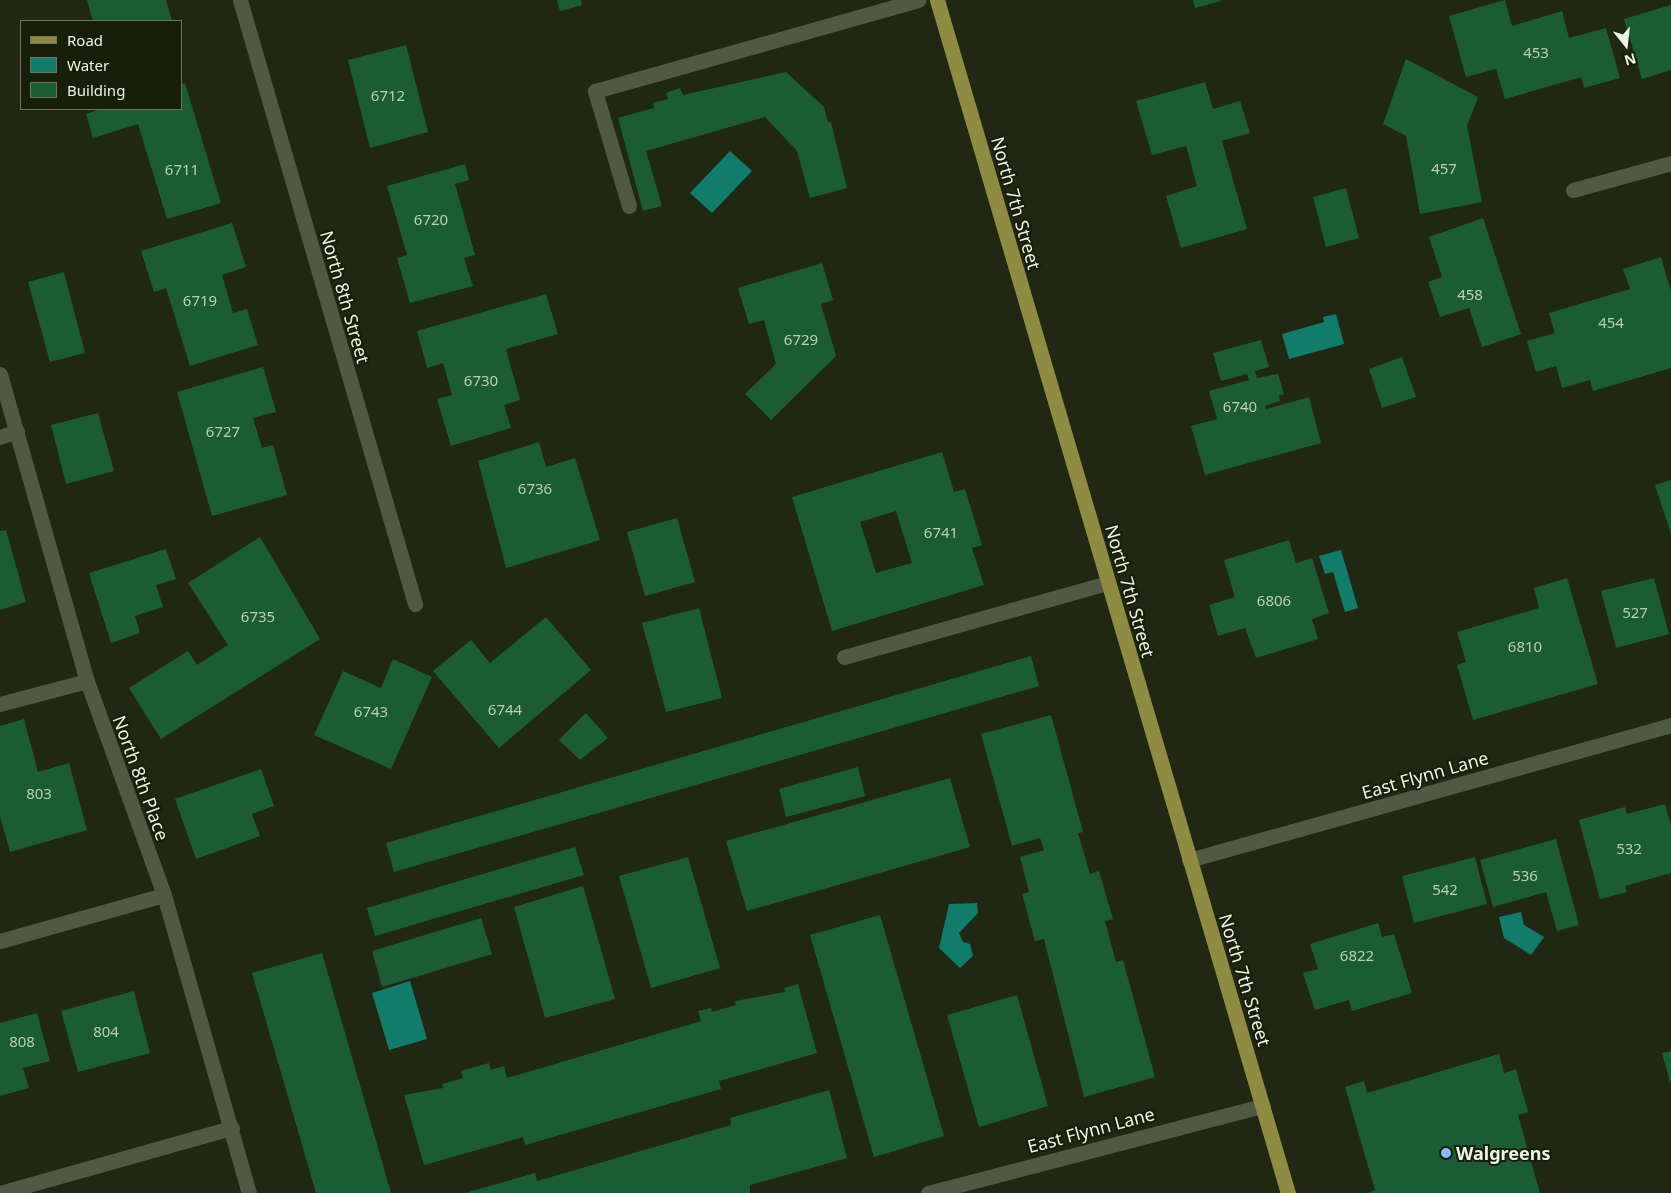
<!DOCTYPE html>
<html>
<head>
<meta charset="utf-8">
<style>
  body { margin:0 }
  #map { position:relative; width:1671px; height:1193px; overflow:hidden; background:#202814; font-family:"Noto Sans",sans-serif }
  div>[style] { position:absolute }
  .water>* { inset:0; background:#117c6a }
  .building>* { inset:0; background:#1b5c34 }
  .lane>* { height:15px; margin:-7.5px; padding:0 7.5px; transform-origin:7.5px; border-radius:7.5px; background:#4f5943 }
  .street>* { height:15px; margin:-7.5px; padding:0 7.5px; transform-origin:7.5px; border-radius:7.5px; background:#4f5943 }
  .primary>* { height:15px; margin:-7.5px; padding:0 7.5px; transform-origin:7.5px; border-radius:7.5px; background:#8f8b43 }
  .dots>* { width:14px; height:14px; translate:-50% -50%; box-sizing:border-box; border:2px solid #171f0b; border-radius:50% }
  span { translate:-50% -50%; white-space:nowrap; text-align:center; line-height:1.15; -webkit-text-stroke:4px #171f0b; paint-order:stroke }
  .number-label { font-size:15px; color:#b8cdba }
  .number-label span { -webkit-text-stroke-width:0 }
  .street-label { font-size:18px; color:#edf3e6 }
  .poi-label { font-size:18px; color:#edf3e6; font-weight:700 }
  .left { translate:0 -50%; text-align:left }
  .legend { position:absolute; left:20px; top:20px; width:162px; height:90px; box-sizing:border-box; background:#171f0b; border:1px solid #6d7463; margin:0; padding:6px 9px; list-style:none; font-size:15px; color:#edf3e6 }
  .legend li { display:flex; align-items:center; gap:10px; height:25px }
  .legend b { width:25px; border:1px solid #6d7463 }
  .north { position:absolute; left:1601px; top:20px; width:50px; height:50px; -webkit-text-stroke:4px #171f0b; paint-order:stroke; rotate:164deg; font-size:14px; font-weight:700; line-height:20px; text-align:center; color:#edf3e6 }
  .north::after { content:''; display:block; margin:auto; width:18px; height:22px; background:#edf3e6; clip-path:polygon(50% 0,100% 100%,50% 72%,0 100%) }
</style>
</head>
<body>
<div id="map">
  <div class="water">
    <div style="clip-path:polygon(730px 151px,752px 171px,712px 213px,690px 193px)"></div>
    <div style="clip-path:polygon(1336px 314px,1344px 344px,1289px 359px,1282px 334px,1324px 322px,1323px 317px)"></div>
    <div style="clip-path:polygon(1341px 550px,1358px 608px,1345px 612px,1333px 572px,1325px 574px,1319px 556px)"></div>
    <div style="clip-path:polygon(977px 903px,978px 913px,959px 933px,963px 942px,970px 944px,973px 956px,960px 968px,939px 948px,949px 904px)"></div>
    <div style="clip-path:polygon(1521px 912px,1524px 925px,1544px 937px,1531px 955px,1504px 938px,1499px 917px)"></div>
    <div style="clip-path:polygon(410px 981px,427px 1039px,389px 1050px,372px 993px)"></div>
  </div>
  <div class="building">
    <div style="clip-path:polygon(87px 0,166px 0,172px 21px,93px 21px)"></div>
    <div style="clip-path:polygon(557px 0,581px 0,582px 5px,560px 11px)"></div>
    <div style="clip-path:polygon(1193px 0,1221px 0,1221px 1px,1195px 8px)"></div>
    <div style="clip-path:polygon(1505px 0,1512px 26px,1562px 11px,1569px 38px,1606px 28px,1620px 78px,1584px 88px,1581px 77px,1505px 99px,1496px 69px,1466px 77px,1449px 16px)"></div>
    <div style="clip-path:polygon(1671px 5px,1671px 70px,1642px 79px,1624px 19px)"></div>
    <div style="clip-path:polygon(406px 45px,428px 132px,370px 148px,348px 60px)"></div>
    <div style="clip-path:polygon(1406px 59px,1478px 97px,1467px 126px,1482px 202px,1420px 214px,1406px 136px,1383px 124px)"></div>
    <div style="clip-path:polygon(786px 72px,824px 107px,828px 122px,831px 122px,847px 188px,810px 198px,797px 151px,765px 117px,646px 151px,662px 206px,643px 211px,618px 118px,654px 108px,653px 103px,668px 99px,666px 93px,680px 88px,683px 95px)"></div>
    <div style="clip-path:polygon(1205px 82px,1213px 109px,1240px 101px,1250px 133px,1222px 141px,1247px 229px,1181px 248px,1166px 196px,1197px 186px,1186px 146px,1152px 155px,1136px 101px)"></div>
    <div style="clip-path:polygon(185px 83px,221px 203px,167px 219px,138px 124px,93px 138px,86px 114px,101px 109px,181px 109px,181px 84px)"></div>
    <div style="clip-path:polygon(465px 164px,469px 180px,455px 184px,475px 255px,464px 258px,473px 286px,410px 303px,397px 258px,407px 255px,387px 186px)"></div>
    <div style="clip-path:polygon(1346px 188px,1359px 238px,1326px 247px,1313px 197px)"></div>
    <div style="clip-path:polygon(1483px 218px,1521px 334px,1482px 347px,1469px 308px,1440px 317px,1428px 282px,1442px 277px,1429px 237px)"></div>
    <div style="clip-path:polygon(232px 223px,246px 267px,222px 275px,233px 313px,247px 309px,258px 345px,190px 366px,166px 288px,154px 292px,141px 251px)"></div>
    <div style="clip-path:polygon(1661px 257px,1671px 292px,1671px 368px,1593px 391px,1590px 380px,1562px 388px,1556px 366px,1536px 372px,1527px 341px,1555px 333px,1549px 313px,1630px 289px,1623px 269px)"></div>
    <div style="clip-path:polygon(822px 263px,833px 300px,821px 304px,836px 356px,771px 420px,745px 394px,776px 364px,764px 320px,749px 324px,738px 288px)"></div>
    <div style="clip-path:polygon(64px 272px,85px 353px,50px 362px,28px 282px)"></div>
    <div style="clip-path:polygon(546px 294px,558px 334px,506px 349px,520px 400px,504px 405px,511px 428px,451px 446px,437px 399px,452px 395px,443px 363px,427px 368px,417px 331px)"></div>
    <div style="clip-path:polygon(1261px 340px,1269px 367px,1255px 371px,1257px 378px,1278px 374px,1284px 394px,1279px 395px,1280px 401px,1265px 406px,1266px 409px,1309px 397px,1321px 443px,1205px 475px,1191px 426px,1217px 419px,1209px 391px,1249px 380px,1247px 374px,1221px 381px,1213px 353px)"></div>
    <div style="clip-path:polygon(1402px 357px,1416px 397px,1382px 408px,1369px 369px)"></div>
    <div style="clip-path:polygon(263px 367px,276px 412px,253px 418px,262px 448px,273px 445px,287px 495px,212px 516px,177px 392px)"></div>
    <div style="clip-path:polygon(98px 413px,114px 471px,66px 484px,51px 425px)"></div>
    <div style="clip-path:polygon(539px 442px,546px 467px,575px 458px,600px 540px,506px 568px,478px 461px)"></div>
    <div style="clip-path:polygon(evenodd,942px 452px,954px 492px,965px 489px,982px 545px,972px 548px,984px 585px,832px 631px,792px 497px,942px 452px,896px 511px,912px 563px,876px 573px,860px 522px,896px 511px)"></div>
    <div style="clip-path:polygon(1671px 480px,1671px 534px,1655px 485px)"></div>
    <div style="clip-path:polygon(677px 518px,695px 582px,645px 596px,627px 532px)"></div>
    <div style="clip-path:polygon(6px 530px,26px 602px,0 610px,0 531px)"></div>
    <div style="clip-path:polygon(260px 537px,320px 639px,161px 739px,129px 688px,188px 651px,197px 665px,228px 645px,188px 583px)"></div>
    <div style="clip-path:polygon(1289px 540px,1296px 563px,1312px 558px,1329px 613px,1312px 619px,1318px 639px,1256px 658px,1245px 628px,1218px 636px,1209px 605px,1235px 597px,1224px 560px)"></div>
    <div style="clip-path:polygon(166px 549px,176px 579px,156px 585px,163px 607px,135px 616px,140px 633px,111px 643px,89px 573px)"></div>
    <div style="clip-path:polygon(1567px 578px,1598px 684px,1473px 720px,1457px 665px,1466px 662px,1457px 632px,1539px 608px,1534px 588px)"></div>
    <div style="clip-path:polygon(1654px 578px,1669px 634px,1616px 648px,1601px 591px)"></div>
    <div style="clip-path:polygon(699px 608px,722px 698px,666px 712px,642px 623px)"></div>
    <div style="clip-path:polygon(546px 617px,591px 670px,499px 748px,433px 671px,471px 640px,490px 663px)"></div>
    <div style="clip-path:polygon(1031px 656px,1039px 686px,394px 872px,386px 843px)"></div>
    <div style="clip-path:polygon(393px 659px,432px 677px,391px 769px,314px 735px,343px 671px,381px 688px)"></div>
    <div style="clip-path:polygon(586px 713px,608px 738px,580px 760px,559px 740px)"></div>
    <div style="clip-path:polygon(1051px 715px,1083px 832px,1078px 833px,1090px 874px,1099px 871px,1113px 919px,1105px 921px,1116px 962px,1123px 960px,1155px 1077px,1084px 1097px,1044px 939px,1035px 941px,1022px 894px,1029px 892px,1020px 857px,1044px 850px,1040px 838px,1012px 846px,981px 734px)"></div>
    <div style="clip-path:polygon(24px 719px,38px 772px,69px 763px,87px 830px,10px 852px,0 816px,0 726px)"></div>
    <div style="clip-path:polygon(858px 767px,865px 796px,786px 817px,779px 789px)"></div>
    <div style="clip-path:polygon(261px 769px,274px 806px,252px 814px,260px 836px,196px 859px,175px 799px)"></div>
    <div style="clip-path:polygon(950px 778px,970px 847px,747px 911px,726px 841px)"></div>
    <div style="clip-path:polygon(1665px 804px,1671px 825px,1671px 873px,1625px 886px,1627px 892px,1600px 899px,1579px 820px,1625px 807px,1627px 814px)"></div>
    <div style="clip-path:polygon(1556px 839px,1579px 925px,1557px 931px,1546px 892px,1493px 907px,1480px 860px)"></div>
    <div style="clip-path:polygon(575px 847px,584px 875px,375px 936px,367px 908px)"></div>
    <div style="clip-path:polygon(688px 857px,720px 968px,651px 988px,619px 876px)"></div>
    <div style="clip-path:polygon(1475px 857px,1487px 904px,1414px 923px,1402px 876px)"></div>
    <div style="clip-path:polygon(583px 886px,615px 999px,545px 1018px,514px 907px)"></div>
    <div style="clip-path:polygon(880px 915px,944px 1136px,874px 1157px,810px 935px)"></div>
    <div style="clip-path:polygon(481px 918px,492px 954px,382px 987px,372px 951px)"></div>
    <div style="clip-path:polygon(1378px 923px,1382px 937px,1394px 934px,1412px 993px,1352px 1011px,1349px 1000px,1315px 1010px,1303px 973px,1318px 969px,1310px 944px)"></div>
    <div style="clip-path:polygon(322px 953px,391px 1193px,316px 1193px,252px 973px)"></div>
    <div style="clip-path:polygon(798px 984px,817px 1053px,719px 1081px,721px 1089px,525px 1145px,523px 1137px,424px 1165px,404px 1095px,443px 1088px,442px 1084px,463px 1078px,461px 1071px,489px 1063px,491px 1070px,504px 1066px,507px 1078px,701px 1021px,698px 1011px,711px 1008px,712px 1012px,736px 1005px,735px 1001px,785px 992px,784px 988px)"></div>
    <div style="clip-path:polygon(134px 991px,150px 1053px,78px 1072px,61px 1011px)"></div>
    <div style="clip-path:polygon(1017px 995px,1048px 1106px,979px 1127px,947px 1015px)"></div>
    <div style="clip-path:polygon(37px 1013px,50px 1061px,23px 1068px,29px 1088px,0 1096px,0 1023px)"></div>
    <div style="clip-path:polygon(1671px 1051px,1671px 1082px,1670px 1082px,1662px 1053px)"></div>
    <div style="clip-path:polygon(1499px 1054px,1504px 1073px,1516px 1069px,1528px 1112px,1518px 1115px,1540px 1193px,1368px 1193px,1375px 1190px,1345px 1087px,1364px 1081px,1367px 1093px)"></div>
    <div style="clip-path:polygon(829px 1090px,847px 1158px,750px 1185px,750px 1193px,465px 1193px,535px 1173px,537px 1181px,731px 1125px,730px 1118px)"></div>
  </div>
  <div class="lane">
    <div style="left:629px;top:206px;width:120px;rotate:-106.5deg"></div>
    <div style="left:595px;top:91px;width:336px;rotate:-15.7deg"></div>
    <div style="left:844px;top:657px;width:274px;rotate:-15.7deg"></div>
    <div style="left:0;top:704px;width:90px;rotate:-14.8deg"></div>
    <div style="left:0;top:1193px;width:241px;rotate:-15.7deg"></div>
  </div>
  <div class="street">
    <div style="left:240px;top:0;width:629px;rotate:73.84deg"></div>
    <div style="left:1573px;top:190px;width:102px;rotate:-15.4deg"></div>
    <div style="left:0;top:374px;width:319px;rotate:74.2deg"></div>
    <div style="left:87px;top:681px;width:227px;rotate:70.2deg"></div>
    <div style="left:164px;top:895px;width:310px;rotate:74.1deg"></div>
    <div style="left:0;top:437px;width:18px;rotate:-19deg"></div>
    <div style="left:1189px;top:860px;width:501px;rotate:-15.65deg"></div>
    <div style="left:0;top:941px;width:170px;rotate:-15.7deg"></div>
    <div style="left:928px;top:1193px;width:346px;rotate:-14.6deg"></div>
  </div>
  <div class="primary">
    <div style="left:937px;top:0;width:1244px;rotate:73.61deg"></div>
  </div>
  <div class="dots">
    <div style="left:1446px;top:1153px;background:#85bbfb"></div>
  </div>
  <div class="number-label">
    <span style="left:1536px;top:53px">453</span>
    <span style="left:388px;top:96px">6712</span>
    <span style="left:1444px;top:169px">457</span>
    <span style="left:182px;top:170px">6711</span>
    <span style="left:431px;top:220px">6720</span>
    <span style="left:1470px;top:295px">458</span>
    <span style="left:200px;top:301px">6719</span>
    <span style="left:1611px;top:323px">454</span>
    <span style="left:801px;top:340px">6729</span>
    <span style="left:481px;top:381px">6730</span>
    <span style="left:1240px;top:407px">6740</span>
    <span style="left:223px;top:432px">6727</span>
    <span style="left:535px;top:489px">6736</span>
    <span style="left:941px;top:533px">6741</span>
    <span style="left:1274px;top:601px">6806</span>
    <span style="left:1635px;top:613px">527</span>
    <span style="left:258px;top:617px">6735</span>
    <span style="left:1525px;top:647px">6810</span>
    <span style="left:505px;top:710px">6744</span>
    <span style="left:371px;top:712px">6743</span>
    <span style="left:39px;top:794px">803</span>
    <span style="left:1629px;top:849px">532</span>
    <span style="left:1525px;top:876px">536</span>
    <span style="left:1445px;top:890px">542</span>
    <span style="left:1357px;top:956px">6822</span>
    <span style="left:106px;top:1032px">804</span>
    <span style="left:22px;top:1042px">808</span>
  </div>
  <div class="street-label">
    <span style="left:1016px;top:203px;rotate:74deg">North 7th Street</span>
    <span style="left:345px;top:297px;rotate:74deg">North 8th Street</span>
    <span style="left:1130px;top:591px;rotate:74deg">North 7th Street</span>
    <span style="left:1425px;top:775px;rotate:-16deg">East Flynn Lane</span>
    <span style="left:141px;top:778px;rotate:70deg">North 8th Place</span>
    <span style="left:1245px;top:980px;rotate:73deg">North 7th Street</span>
    <span style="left:1091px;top:1130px;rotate:-15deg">East Flynn Lane</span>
  </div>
  <div class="poi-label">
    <span class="left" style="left:1456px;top:1153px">Walgreens</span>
  </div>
  <ul class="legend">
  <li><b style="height:6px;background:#8f8b43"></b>Road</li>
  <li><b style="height:14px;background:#117c6a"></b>Water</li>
  <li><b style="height:14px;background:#1b5c34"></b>Building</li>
  </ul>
  <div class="north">N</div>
</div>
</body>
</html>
